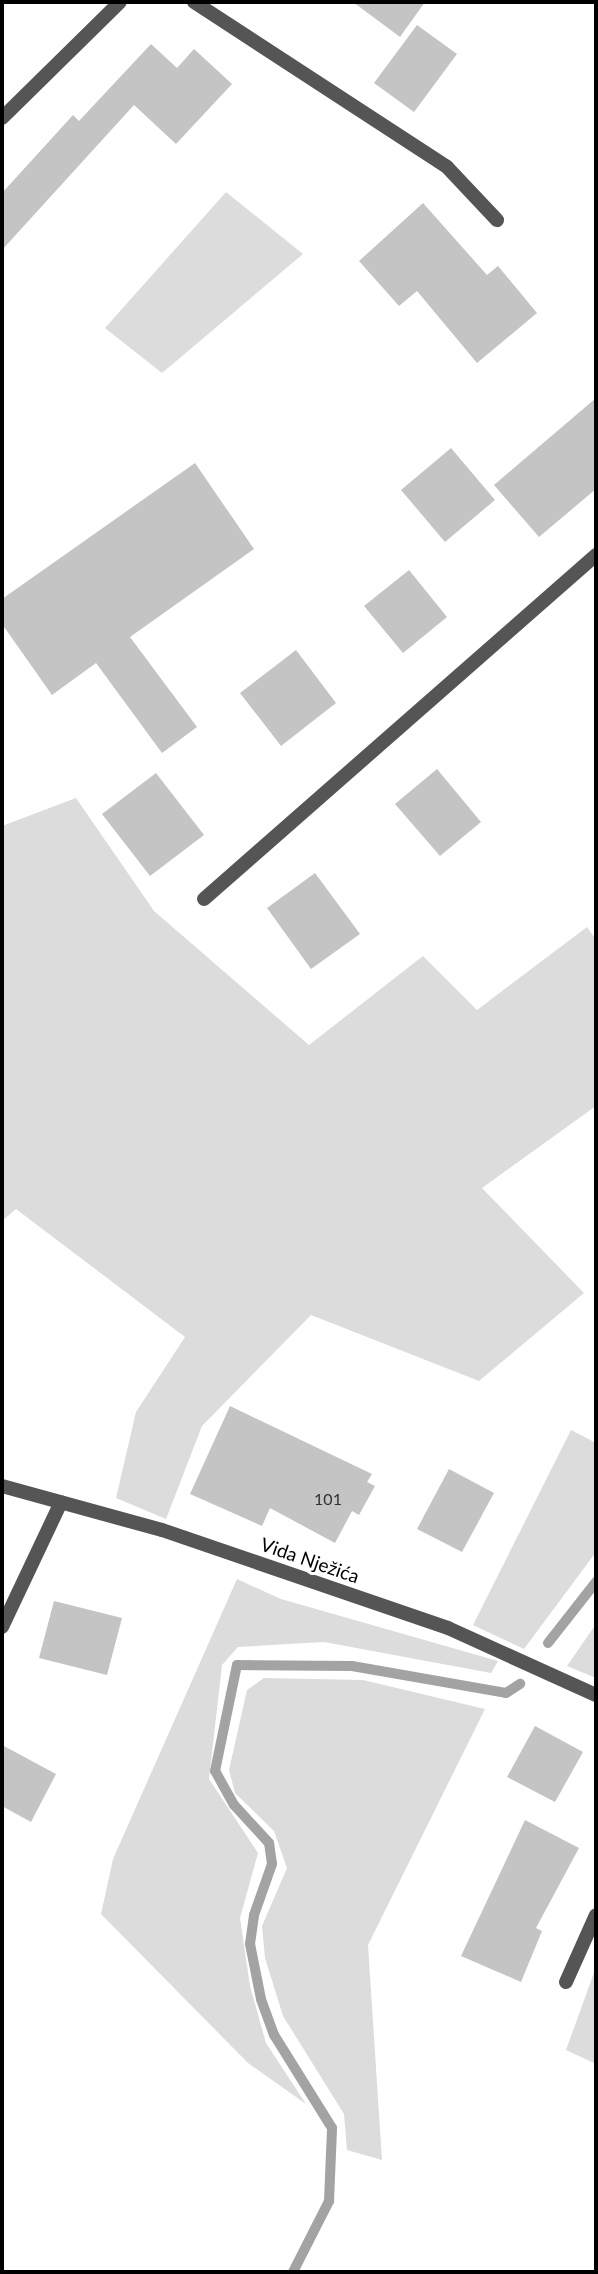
<!DOCTYPE html>
<html>
<head>
<meta charset="utf-8">
<style>
  body { margin:0 }
  #map { position:relative; width:598px; height:2274px; overflow:hidden; background:#fff; font-family:Lato,sans-serif }
  div>[style] { position:absolute }
  .green>* { inset:0; background:#dcdcdc }
  .stream>* { height:10px; margin:-5px; padding:0 5px; transform-origin:5px; border-radius:5px; background:#a3a3a3 }
  .building>* { inset:0; background:#c4c4c4 }
  .minor>* { height:14px; margin:-7px; padding:0 7px; transform-origin:7px; border-radius:7px; background:#555 }
  span { translate:-50% -50%; white-space:nowrap; text-align:center; line-height:1.15; -webkit-text-stroke:6px #fff; paint-order:stroke }
  .number-label { font-size:16px; color:#313131 }
  .number-label span { -webkit-text-stroke-width:0 }
  .street-label { font-size:19px; color:#000 }
  .frame { position:absolute; inset:0; border:4px solid #000; pointer-events:none }
</style>
</head>
<body>
<div id="map">
  <div class="green">
    <div style="clip-path:polygon(226px 192px,303px 254px,162px 373px,105px 328px)"></div>
    <div style="clip-path:polygon(76px 798px,154px 911px,309px 1045px,423px 956px,477px 1010px,587px 927px,596px 940px,596px 1106px,482px 1188px,584px 1293px,479px 1381px,311px 1315px,202px 1426px,166px 1519px,116px 1498px,136px 1412px,185px 1337px,16px 1209px,2px 1221px,2px 826px)"></div>
    <div style="clip-path:polygon(571px 1430px,596px 1443px,596px 1552px,524px 1649px,473px 1625px)"></div>
    <div style="clip-path:polygon(237px 1579px,281px 1599px,498px 1661px,491px 1673px,324px 1642px,238px 1647px,222px 1665px,209px 1779px,258px 1853px,240px 1918px,250px 1986px,266px 2043px,306px 2104px,248px 2063px,101px 1914px,113px 1859px)"></div>
    <div style="clip-path:polygon(596px 1624px,596px 1678px,567px 1666px)"></div>
    <div style="clip-path:polygon(264px 1678px,363px 1680px,485px 1709px,368px 1945px,382px 2160px,347px 2150px,344px 2114px,283px 2016px,265px 1958px,262px 1926px,287px 1868px,274px 1831px,235px 1793px,229px 1770px,247px 1690px)"></div>
    <div style="clip-path:polygon(596px 1967px,596px 2064px,566px 2050px)"></div>
  </div>
  <div class="stream">
    <div style="left:548px;top:1643px;width:78px;rotate:-51.8deg"></div>
    <div style="left:293px;top:2272px;width:80px;rotate:-63.1deg"></div>
    <div style="left:329px;top:2201px;width:73px;rotate:-87.6deg"></div>
    <div style="left:332px;top:2128px;width:110px;rotate:-121.9deg"></div>
    <div style="left:274px;top:2035px;width:38px;rotate:-110deg"></div>
    <div style="left:261px;top:1999px;width:56px;rotate:-101.3deg"></div>
    <div style="left:250px;top:1944px;width:29px;rotate:-82deg"></div>
    <div style="left:254px;top:1915px;width:54px;rotate:-70.6deg"></div>
    <div style="left:272px;top:1864px;width:21px;rotate:-98deg"></div>
    <div style="left:269px;top:1843px;width:52px;rotate:-132.6deg"></div>
    <div style="left:234px;top:1805px;width:39px;rotate:-119deg"></div>
    <div style="left:215px;top:1771px;width:108px;rotate:-78.3deg"></div>
    <div style="left:237px;top:1665px;width:115px;rotate:0.5deg"></div>
    <div style="left:352px;top:1666px;width:156px;rotate:9.9deg"></div>
    <div style="left:506px;top:1693px;width:17px;rotate:-33deg"></div>
  </div>
  <div class="building">
    <div style="clip-path:polygon(353px 2px,425px 2px,400px 37px)"></div>
    <div style="clip-path:polygon(417px 25px,457px 54px,414px 112px,374px 83px)"></div>
    <div style="clip-path:polygon(151px 44px,177px 68px,194px 49px,232px 84px,176px 144px,134px 105px,2px 250px,2px 193px,73px 115px,79px 121px)"></div>
    <div style="clip-path:polygon(423px 203px,487px 275px,498px 266px,537px 313px,477px 363px,417px 291px,399px 306px,359px 261px)"></div>
    <div style="clip-path:polygon(596px 398px,596px 489px,539px 537px,494px 485px)"></div>
    <div style="clip-path:polygon(451px 448px,495px 500px,445px 542px,401px 490px)"></div>
    <div style="clip-path:polygon(195px 463px,254px 549px,130px 637px,197px 727px,162px 753px,96px 663px,52px 695px,2px 624px,2px 599px)"></div>
    <div style="clip-path:polygon(409px 570px,447px 617px,403px 653px,364px 606px)"></div>
    <div style="clip-path:polygon(296px 650px,336px 703px,281px 746px,240px 693px)"></div>
    <div style="clip-path:polygon(437px 769px,481px 822px,440px 856px,395px 804px)"></div>
    <div style="clip-path:polygon(156px 773px,204px 835px,150px 876px,102px 814px)"></div>
    <div style="clip-path:polygon(315px 873px,360px 934px,311px 969px,267px 908px)"></div>
    <div style="clip-path:polygon(230px 1406px,372px 1474px,367px 1482px,375px 1486px,359px 1515px,352px 1511px,335px 1543px,270px 1508px,262px 1526px,190px 1494px)"></div>
    <div style="clip-path:polygon(449px 1469px,494px 1493px,462px 1552px,417px 1529px)"></div>
    <div style="clip-path:polygon(54px 1601px,122px 1618px,107px 1675px,39px 1658px)"></div>
    <div style="clip-path:polygon(535px 1726px,583px 1752px,555px 1802px,507px 1777px)"></div>
    <div style="clip-path:polygon(2px 1745px,56px 1774px,31px 1822px,2px 1806px)"></div>
    <div style="clip-path:polygon(525px 1820px,579px 1848px,536px 1928px,542px 1931px,521px 1982px,461px 1956px)"></div>
  </div>
  <div class="minor">
    <div style="left:194px;top:2px;width:302px;rotate:33.1deg"></div>
    <div style="left:447px;top:167px;width:73px;rotate:46.7deg"></div>
    <div style="left:2px;top:118px;width:165px;rotate:-44.5deg"></div>
    <div style="left:204px;top:899px;width:522px;rotate:-41.27deg"></div>
    <div style="left:2px;top:1486px;width:166px;rotate:15.4deg"></div>
    <div style="left:162px;top:1530px;width:302px;rotate:18.9deg"></div>
    <div style="left:448px;top:1628px;width:162px;rotate:24.4deg"></div>
    <div style="left:2px;top:1627px;width:138px;rotate:-64.7deg"></div>
    <div style="left:566px;top:1982px;width:73px;rotate:-65.9deg"></div>
  </div>
  <div class="number-label">
    <span style="left:328px;top:1499px">101</span>
  </div>
  <div class="street-label">
    <span style="left:310px;top:1560px;rotate:19deg">Vida Nježića</span>
  </div>
  <div class="frame"></div>
</div>
</body>
</html>
